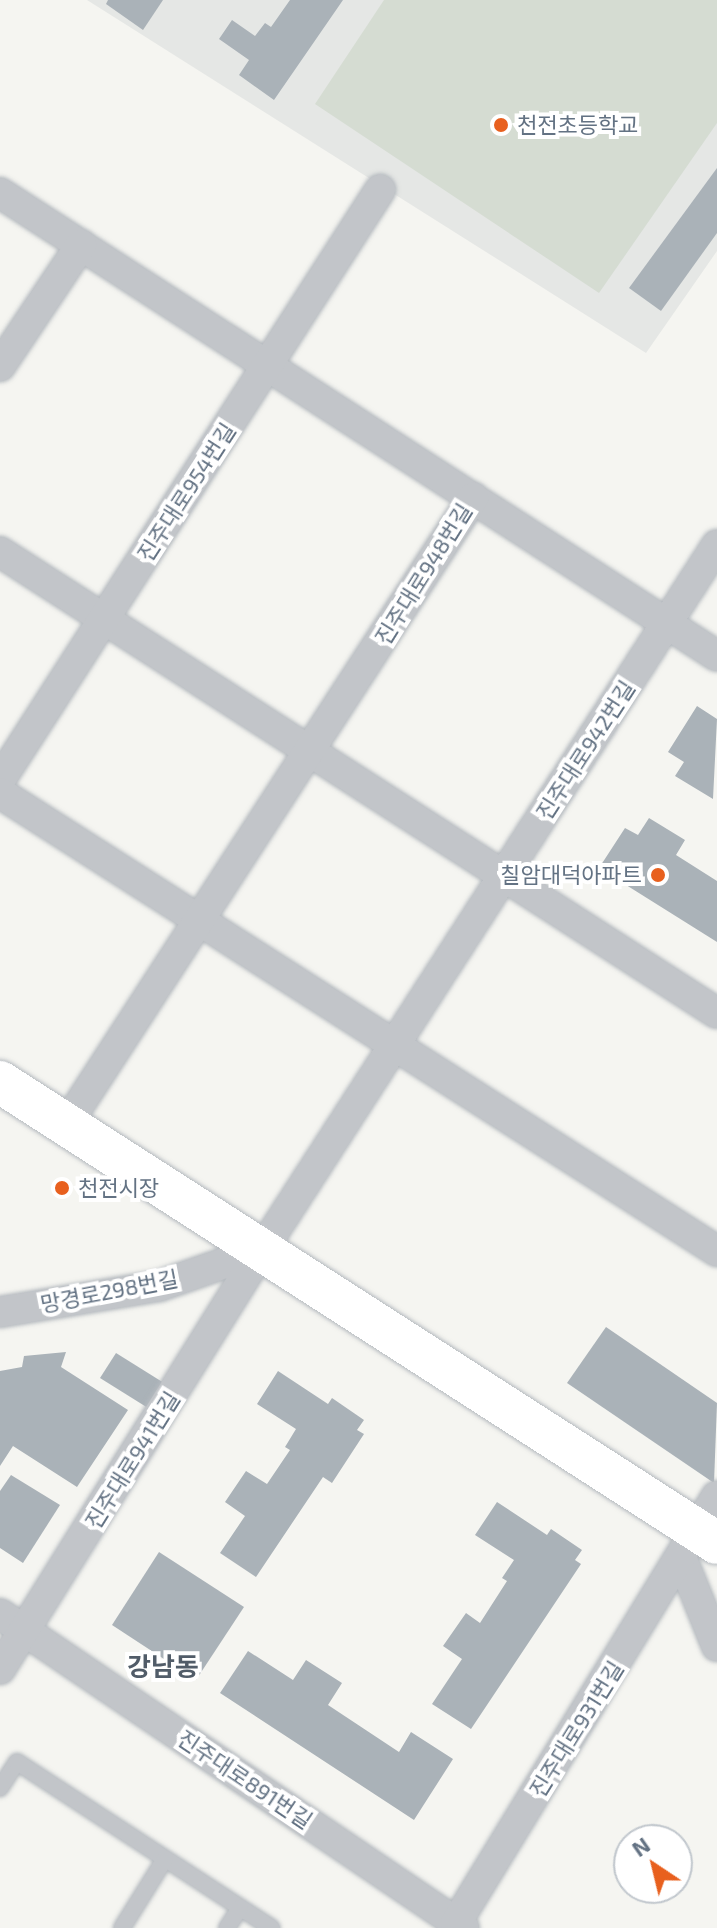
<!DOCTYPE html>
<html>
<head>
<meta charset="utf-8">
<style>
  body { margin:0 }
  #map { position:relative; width:717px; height:1928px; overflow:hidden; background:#f5f5f1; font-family:"Exo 2","Noto Sans KR",sans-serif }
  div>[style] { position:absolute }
  .built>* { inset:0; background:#e5e7e5 }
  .green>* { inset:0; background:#d5dcd2 }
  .building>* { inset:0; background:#aab2b8 }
  .roads { filter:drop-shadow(0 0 2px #b4b9be) drop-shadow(0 0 2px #b4b9be) }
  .lane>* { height:16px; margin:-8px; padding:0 8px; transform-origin:8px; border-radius:8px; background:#c2c5c9 }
  .street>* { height:30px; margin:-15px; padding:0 15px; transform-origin:15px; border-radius:15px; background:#c2c5c9 }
  .secondary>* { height:42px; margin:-21px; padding:0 21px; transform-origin:21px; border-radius:21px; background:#fff }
  .dots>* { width:22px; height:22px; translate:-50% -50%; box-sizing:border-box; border:4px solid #fff; border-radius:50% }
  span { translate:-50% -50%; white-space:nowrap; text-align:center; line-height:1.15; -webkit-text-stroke:8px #fff; paint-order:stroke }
  .poi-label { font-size:22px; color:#637283 }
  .left { translate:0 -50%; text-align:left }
  .right { translate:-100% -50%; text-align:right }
  .street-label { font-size:22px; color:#637283 }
  .quarter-label { font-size:26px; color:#515c68; font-weight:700 }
  .north { position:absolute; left:613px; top:1824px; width:80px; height:80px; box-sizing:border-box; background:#fff; border:2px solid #c1c7cd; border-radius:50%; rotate:325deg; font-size:22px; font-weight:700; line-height:32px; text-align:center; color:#637283 }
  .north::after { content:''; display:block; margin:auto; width:28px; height:36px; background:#e8601e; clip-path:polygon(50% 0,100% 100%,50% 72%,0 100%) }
</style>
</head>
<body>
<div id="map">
  <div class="built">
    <div style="clip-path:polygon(87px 0,717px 0,717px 251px,646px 353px)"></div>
  </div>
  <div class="green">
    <div style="clip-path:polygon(384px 0,717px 0,717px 123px,599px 293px,315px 104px)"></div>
  </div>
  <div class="building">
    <div style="clip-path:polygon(108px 0,163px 0,143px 30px,106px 4px)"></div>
    <div style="clip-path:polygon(290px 0,343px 0,274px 100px,239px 75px,249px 60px,219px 39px,232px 20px,255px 36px,265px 23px,271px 27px)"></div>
    <div style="clip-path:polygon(717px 168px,717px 233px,661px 311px,629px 288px)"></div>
    <div style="clip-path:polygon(697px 706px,717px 719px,713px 799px,675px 776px,684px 762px,668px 752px)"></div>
    <div style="clip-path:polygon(649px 818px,685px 840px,676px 855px,717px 881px,717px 942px,599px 868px,625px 828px,638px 835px)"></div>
    <div style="clip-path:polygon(606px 1327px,717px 1403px,714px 1483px,567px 1383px)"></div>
    <div style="clip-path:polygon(66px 1352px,61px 1367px,128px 1410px,77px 1487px,13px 1446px,0 1466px,0 1371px,22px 1367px,24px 1356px)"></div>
    <div style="clip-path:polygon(116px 1353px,172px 1388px,156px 1413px,100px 1378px)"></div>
    <div style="clip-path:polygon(278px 1371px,328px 1404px,332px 1398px,364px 1420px,357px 1430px,364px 1434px,332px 1483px,323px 1477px,256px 1577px,220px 1553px,245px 1516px,225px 1502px,246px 1471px,267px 1484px,290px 1450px,285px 1447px,296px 1429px,257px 1404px)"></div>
    <div style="clip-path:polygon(11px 1475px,60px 1505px,23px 1563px,0 1548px,0 1491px)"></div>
    <div style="clip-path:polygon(497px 1502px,547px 1535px,551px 1529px,582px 1550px,575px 1560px,581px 1564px,471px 1729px,432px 1704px,462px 1659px,443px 1646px,466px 1613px,480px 1623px,507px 1581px,502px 1578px,514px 1560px,475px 1535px)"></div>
    <div style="clip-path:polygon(159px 1552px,244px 1607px,196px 1680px,112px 1625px)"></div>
    <div style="clip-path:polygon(248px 1651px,293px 1680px,306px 1660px,342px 1683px,328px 1705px,399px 1752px,411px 1732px,453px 1759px,414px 1820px,220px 1693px)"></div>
  </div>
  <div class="roads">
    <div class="lane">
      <div style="left:0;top:1788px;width:31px;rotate:-57deg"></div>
      <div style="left:17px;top:1762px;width:304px;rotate:33.1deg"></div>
      <div style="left:122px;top:1928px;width:81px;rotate:-58.1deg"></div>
      <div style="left:227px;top:1928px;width:24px;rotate:-57deg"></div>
    </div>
    <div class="street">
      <div style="left:0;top:193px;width:853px;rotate:32.85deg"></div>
      <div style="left:0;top:366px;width:146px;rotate:-56.2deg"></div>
      <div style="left:0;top:552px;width:852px;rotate:32.74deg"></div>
      <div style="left:0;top:780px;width:702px;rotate:-57.22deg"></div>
      <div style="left:0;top:793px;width:851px;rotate:32.57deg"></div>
      <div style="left:66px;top:1125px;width:748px;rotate:-57.01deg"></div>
      <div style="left:0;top:1312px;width:161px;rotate:-9.3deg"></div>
      <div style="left:159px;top:1286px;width:109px;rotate:-19.3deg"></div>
      <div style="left:681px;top:1557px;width:96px;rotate:68deg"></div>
      <div style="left:0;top:1614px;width:560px;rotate:34.09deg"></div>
      <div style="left:0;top:1669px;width:494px;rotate:-58deg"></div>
      <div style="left:262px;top:1250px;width:839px;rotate:-57.16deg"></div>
      <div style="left:456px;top:1923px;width:500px;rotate:-58.57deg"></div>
    </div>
    <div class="secondary">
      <div style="left:0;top:1082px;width:852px;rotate:32.74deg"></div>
    </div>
  </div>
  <div class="dots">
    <div style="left:501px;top:125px;background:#e8601e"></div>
    <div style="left:658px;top:875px;background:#e8601e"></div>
    <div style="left:62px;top:1188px;background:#e8601e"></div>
  </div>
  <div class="poi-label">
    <span class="left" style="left:517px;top:125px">천전초등학교</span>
    <span class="right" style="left:642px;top:875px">칠암대덕아파트</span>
    <span class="left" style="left:78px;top:1188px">천전시장</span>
  </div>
  <div class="street-label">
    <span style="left:186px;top:492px;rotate:-57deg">진주대로954번길</span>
    <span style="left:423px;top:574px;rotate:-58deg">진주대로948번길</span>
    <span style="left:585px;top:750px;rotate:-57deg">진주대로942번길</span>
    <span style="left:109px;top:1291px;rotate:-11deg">망경로298번길</span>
    <span style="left:132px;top:1460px;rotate:-58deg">진주대로941번길</span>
    <span style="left:576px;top:1729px;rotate:-58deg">진주대로931번길</span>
    <span style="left:245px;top:1779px;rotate:34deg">진주대로891번길</span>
  </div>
  <div class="quarter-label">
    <span style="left:163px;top:1666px">강남동</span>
  </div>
  <div class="north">N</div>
</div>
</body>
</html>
